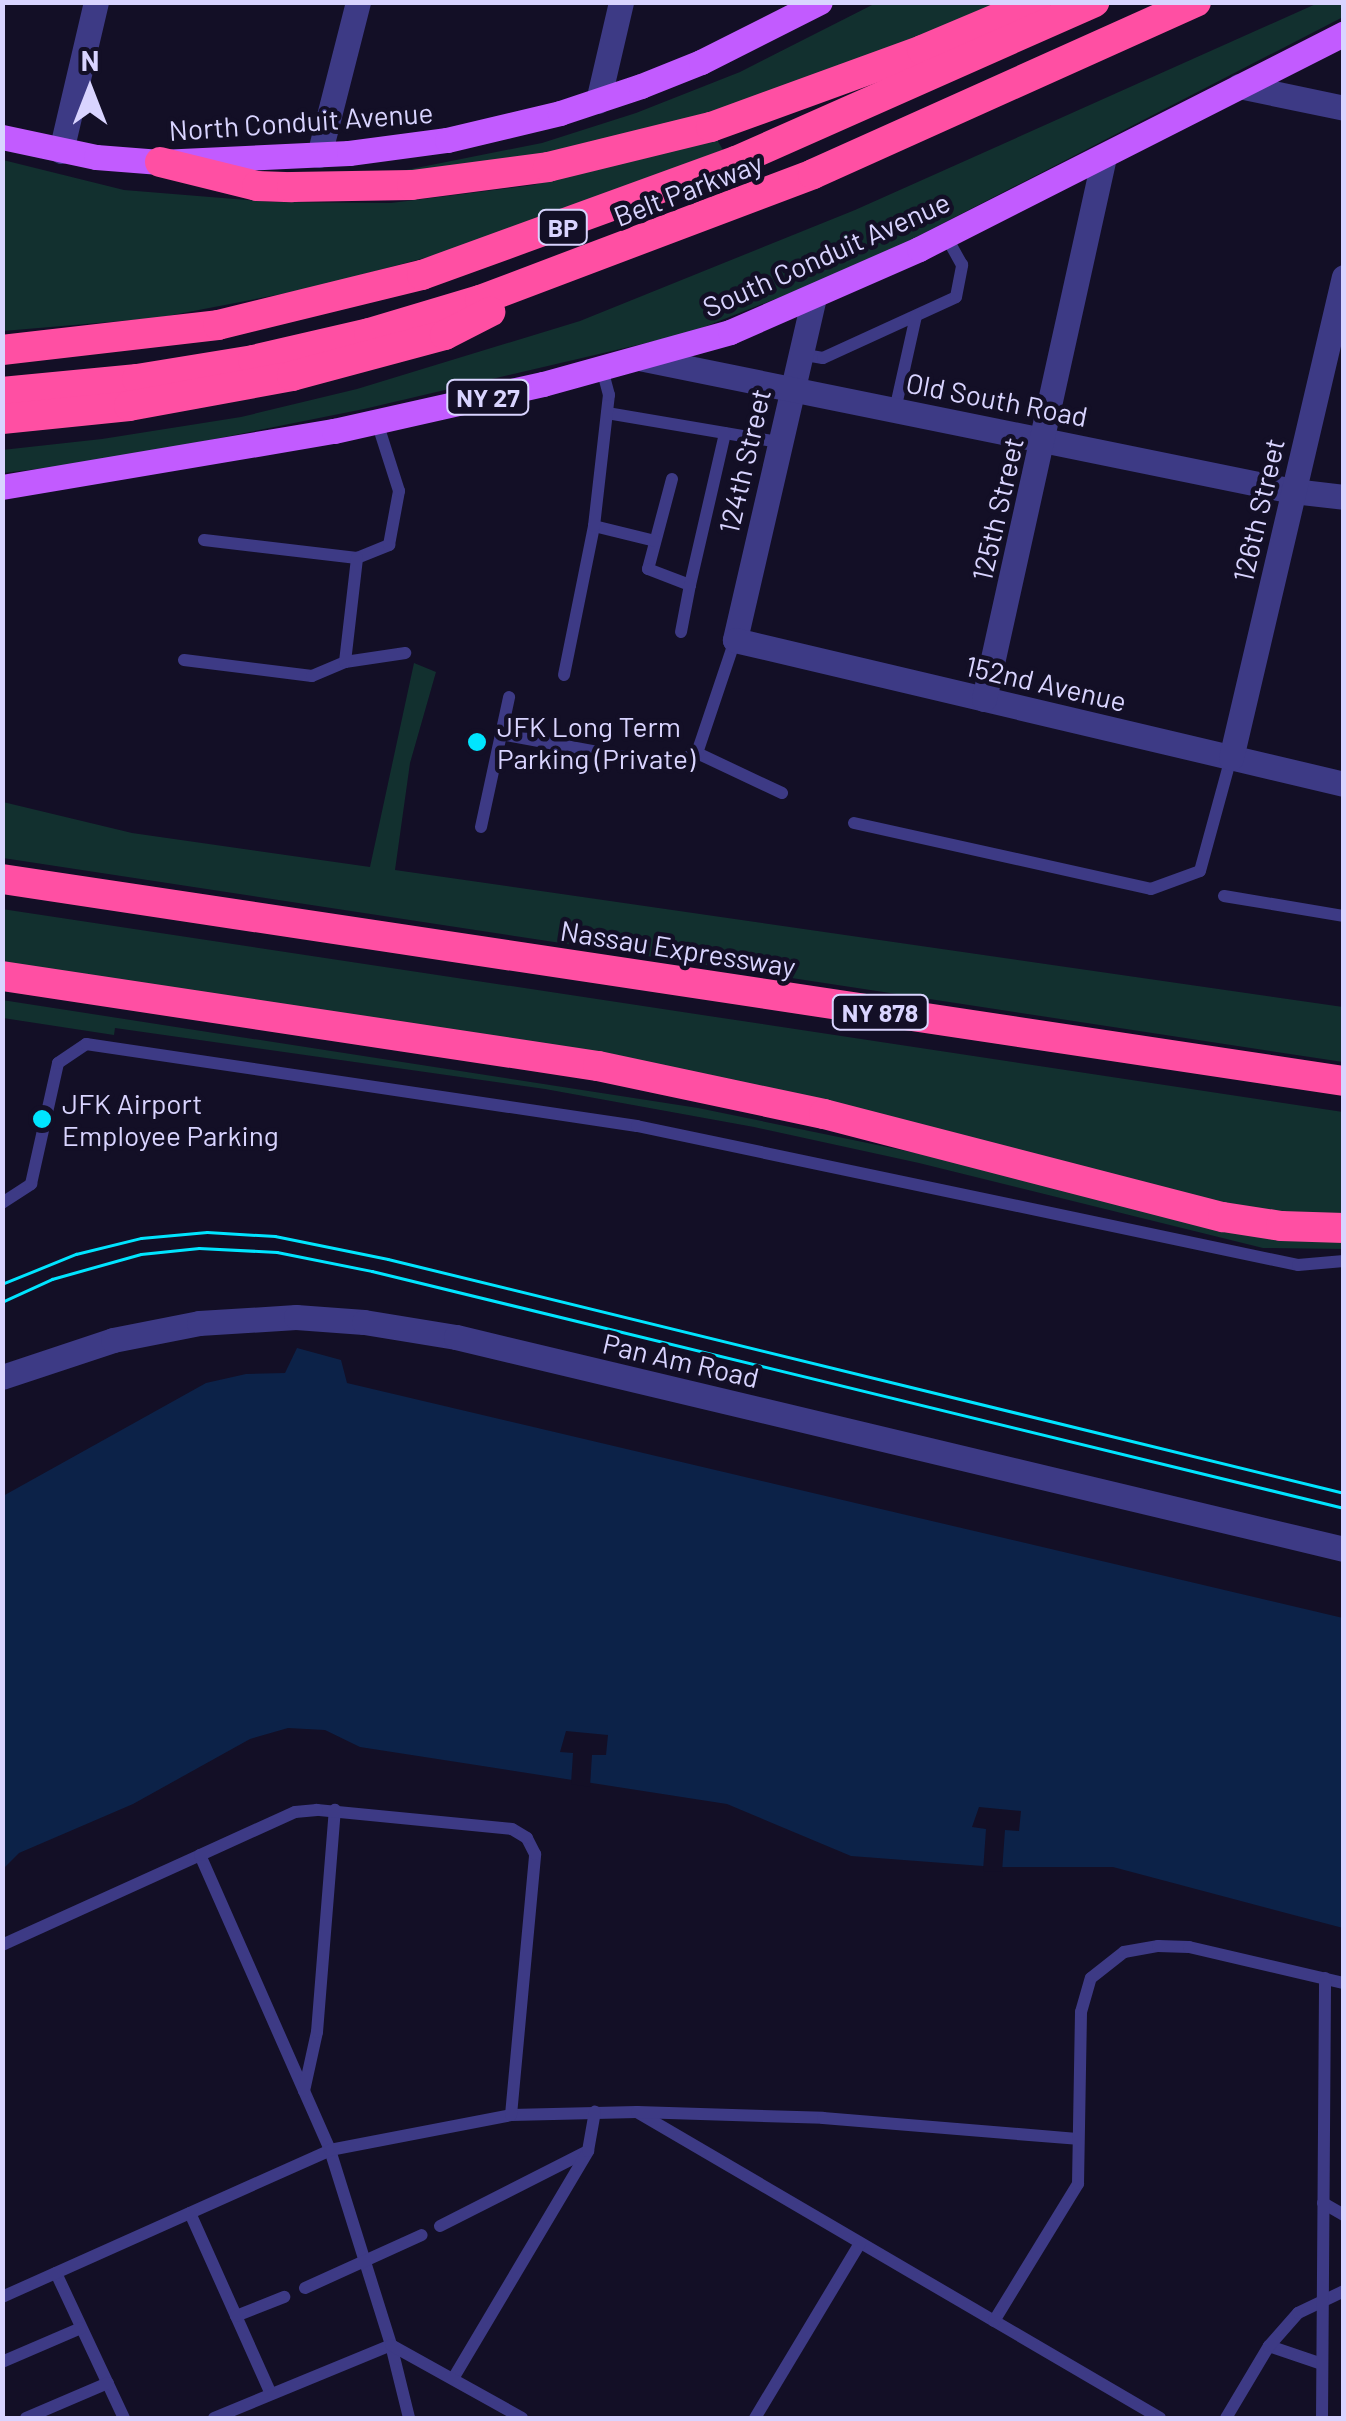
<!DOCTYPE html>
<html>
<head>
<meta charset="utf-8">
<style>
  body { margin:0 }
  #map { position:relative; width:1346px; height:2421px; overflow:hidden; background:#130f26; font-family:Barlow,sans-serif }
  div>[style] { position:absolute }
  .green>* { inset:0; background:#12302f }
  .water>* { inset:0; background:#0c2248 }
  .pier>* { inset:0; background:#130f26 }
  .service>* { height:12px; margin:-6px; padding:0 6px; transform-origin:6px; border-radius:6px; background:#3d3a85 }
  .minor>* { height:25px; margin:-12.5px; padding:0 12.5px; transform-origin:12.5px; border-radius:12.5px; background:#3d3a85 }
  .tertiary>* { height:25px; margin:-12.5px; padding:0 12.5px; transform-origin:12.5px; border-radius:12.5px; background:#3d3a85 }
  .primary>* { height:25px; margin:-12.5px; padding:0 12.5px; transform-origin:12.5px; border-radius:12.5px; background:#c25bff }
  .motorway>* { height:30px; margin:-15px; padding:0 15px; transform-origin:15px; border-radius:15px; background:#ff4fa3 }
  .tram>* { height:2.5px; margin:-1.25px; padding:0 1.25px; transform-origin:1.25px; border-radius:1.25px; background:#00e5ff }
  .dots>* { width:28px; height:28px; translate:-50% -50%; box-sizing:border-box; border:5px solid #130f26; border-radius:50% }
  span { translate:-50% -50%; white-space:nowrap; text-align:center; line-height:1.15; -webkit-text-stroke:9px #130f26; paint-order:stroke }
  .shield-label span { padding:2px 8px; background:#130f26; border:2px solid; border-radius:8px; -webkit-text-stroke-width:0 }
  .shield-label { font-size:25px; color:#d9d4ff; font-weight:700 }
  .street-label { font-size:28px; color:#d9d4ff }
  .poi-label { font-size:28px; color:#d9d4ff }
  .left { translate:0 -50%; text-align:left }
  .frame { position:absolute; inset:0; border:5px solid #d9d4ff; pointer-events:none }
  .north { position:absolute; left:40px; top:40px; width:100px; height:100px; -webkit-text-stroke:8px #130f26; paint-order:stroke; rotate:0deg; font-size:28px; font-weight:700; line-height:40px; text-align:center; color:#d9d4ff }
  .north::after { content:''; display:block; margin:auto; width:35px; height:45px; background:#d9d4ff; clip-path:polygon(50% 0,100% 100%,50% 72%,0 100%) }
</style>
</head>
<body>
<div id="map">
  <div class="green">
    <div style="clip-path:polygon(876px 3px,1015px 3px,745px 107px,508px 167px,386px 174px,542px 143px,636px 113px,740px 72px)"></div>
    <div style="clip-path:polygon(1318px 3px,1343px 3px,1343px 17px,866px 263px,689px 333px,364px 409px,105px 461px,3px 473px,2px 450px,102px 439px,241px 417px,357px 389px,580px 321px,855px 210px)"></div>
    <div style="clip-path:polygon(716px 138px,723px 150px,447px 252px,308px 289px,157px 318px,3px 331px,3px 160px,124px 190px,271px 202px,391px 203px,533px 185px)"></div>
    <div style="clip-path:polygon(414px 663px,436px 672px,410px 763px,395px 870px,1343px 1007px,1343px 1062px,3px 858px,3px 802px,132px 833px,370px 867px)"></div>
    <div style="clip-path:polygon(2px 909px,1343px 1112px,1343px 1221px,1299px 1223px,974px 1146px,3px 966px)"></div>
    <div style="clip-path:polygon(2px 1000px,698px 1108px,1343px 1241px,1343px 1249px,1263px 1248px,919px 1163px,754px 1127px,545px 1089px,115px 1028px,114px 1035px,3px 1018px)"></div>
  </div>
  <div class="water">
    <div style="clip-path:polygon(297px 1348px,341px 1360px,347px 1383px,1343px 1618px,1343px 1928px,1113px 1867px,996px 1867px,851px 1856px,727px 1804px,360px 1747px,325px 1730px,288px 1728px,250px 1739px,133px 1804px,19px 1853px,3px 1869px,3px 1496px,206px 1383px,246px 1374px,285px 1373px)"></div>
  </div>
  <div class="pier">
    <div style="clip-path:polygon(566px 1731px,608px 1735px,606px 1755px,592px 1755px,590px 1787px,571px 1784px,573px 1753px,560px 1752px)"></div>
    <div style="clip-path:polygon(979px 1807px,1021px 1811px,1019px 1831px,1005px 1830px,1002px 1872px,983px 1871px,986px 1829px,972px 1827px)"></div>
  </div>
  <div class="service">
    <div style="left:800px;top:354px;width:23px;rotate:10deg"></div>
    <div style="left:823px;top:358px;width:146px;rotate:-24.6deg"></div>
    <div style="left:956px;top:297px;width:33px;rotate:-79deg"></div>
    <div style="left:962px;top:265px;width:33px;rotate:-119deg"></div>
    <div style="left:895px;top:410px;width:96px;rotate:-77.4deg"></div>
    <div style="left:607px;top:413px;width:174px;rotate:9.6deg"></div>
    <div style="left:672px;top:479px;width:93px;rotate:104.9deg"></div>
    <div style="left:648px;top:569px;width:45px;rotate:20.9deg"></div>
    <div style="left:690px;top:585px;width:156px;rotate:-77deg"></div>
    <div style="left:594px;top:526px;width:63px;rotate:13.8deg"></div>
    <div style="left:204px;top:540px;width:154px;rotate:6.7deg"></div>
    <div style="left:357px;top:558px;width:35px;rotate:-22deg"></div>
    <div style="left:389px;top:545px;width:55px;rotate:-79.5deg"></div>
    <div style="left:399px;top:491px;width:72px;rotate:-107.7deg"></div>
    <div style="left:681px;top:632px;width:48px;rotate:-79.2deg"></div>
    <div style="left:184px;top:660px;width:129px;rotate:7.1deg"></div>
    <div style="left:312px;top:676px;width:36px;rotate:-23deg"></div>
    <div style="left:345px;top:662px;width:61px;rotate:-8.5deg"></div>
    <div style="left:345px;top:662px;width:105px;rotate:-83.4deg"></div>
    <div style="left:564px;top:675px;width:152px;rotate:-78.6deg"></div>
    <div style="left:594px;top:526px;width:132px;rotate:-83.5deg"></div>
    <div style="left:609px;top:395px;width:28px;rotate:-105deg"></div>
    <div style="left:501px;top:734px;width:171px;rotate:10.5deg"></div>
    <div style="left:669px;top:765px;width:30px;rotate:-23deg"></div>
    <div style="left:697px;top:753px;width:94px;rotate:25.2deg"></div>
    <div style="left:697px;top:753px;width:119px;rotate:-71.4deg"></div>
    <div style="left:854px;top:823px;width:304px;rotate:12.5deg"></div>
    <div style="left:1151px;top:889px;width:52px;rotate:-20.2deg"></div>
    <div style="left:1200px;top:871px;width:117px;rotate:-74.7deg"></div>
    <div style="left:481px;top:827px;width:133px;rotate:-77.8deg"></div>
    <div style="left:1224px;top:896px;width:122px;rotate:9.5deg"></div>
    <div style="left:2px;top:1203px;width:35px;rotate:-33deg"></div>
    <div style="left:31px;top:1184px;width:124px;rotate:-77.4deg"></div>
    <div style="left:58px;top:1063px;width:34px;rotate:-34deg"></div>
    <div style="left:86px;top:1044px;width:557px;rotate:8.46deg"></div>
    <div style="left:637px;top:1126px;width:675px;rotate:11.88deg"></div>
    <div style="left:1298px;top:1265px;width:46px;rotate:-5deg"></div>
    <div style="left:2px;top:1945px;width:217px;rotate:-24.4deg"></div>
    <div style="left:200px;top:1855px;width:322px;rotate:66.2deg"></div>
    <div style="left:330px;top:2150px;width:204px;rotate:72.6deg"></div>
    <div style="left:391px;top:2345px;width:75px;rotate:76.1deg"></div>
    <div style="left:304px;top:2091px;width:60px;rotate:-77.6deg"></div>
    <div style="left:317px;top:2032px;width:223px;rotate:-85.4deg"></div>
    <div style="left:637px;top:2112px;width:606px;rotate:30.33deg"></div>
    <div style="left:511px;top:2115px;width:126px;rotate:-1.4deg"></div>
    <div style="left:637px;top:2112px;width:186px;rotate:1.8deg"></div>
    <div style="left:823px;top:2118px;width:255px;rotate:4.7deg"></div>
    <div style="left:1323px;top:2203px;width:24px;rotate:30deg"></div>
    <div style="left:190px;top:2213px;width:198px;rotate:65.9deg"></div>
    <div style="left:440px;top:2226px;width:166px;rotate:-26.9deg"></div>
    <div style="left:56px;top:2273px;width:160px;rotate:64.9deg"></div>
    <div style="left:305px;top:2288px;width:128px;rotate:-24.4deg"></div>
    <div style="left:2px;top:2297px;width:359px;rotate:-24.1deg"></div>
    <div style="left:330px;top:2150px;width:184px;rotate:-10.9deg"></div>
    <div style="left:511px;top:2115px;width:262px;rotate:-84.7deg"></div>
    <div style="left:535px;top:1854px;width:18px;rotate:-117deg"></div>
    <div style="left:527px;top:1838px;width:17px;rotate:-149deg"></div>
    <div style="left:512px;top:1829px;width:196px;rotate:-174.4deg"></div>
    <div style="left:317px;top:1810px;width:22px;rotate:175deg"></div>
    <div style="left:295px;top:1812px;width:104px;rotate:155.6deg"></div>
    <div style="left:236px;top:2316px;width:52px;rotate:-21.6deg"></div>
    <div style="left:994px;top:2321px;width:161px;rotate:-58.5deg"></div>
    <div style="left:1078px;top:2184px;width:172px;rotate:-89deg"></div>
    <div style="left:1081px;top:2012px;width:35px;rotate:-74deg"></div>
    <div style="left:1091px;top:1978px;width:42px;rotate:-38.2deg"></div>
    <div style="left:1124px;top:1952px;width:35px;rotate:-10deg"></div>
    <div style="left:1158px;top:1946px;width:31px;rotate:2deg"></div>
    <div style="left:1189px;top:1947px;width:159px;rotate:13.1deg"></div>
    <div style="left:1269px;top:2346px;width:56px;rotate:18.8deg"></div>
    <div style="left:2px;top:2362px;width:86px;rotate:-23.3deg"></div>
    <div style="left:454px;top:2377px;width:263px;rotate:-59.3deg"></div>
    <div style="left:588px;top:2151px;width:40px;rotate:-80deg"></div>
    <div style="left:26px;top:2418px;width:89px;rotate:-23.1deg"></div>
    <div style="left:214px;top:2418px;width:191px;rotate:-22.4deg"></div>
    <div style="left:391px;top:2345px;width:150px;rotate:29.1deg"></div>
    <div style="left:755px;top:2418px;width:204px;rotate:-59deg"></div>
    <div style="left:1226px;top:2418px;width:84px;rotate:-59.2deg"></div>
    <div style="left:1269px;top:2346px;width:44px;rotate:-48.7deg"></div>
    <div style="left:1298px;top:2313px;width:51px;rotate:-25.6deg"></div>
    <div style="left:1322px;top:2418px;width:440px;rotate:-89.6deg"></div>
  </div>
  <div class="minor">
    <div style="left:1239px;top:86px;width:107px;rotate:11.8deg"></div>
    <div style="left:598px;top:101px;width:102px;rotate:-76.9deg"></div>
    <div style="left:61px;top:151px;width:153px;rotate:-76.8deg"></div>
    <div style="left:319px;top:155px;width:158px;rotate:-75.7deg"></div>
    <div style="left:814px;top:297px;width:352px;rotate:103deg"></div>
    <div style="left:735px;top:640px;width:626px;rotate:13.3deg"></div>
    <div style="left:639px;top:358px;width:667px;rotate:11.5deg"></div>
    <div style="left:1293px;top:491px;width:51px;rotate:6.7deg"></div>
    <div style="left:984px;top:699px;width:555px;rotate:-77.52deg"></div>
    <div style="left:1231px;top:758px;width:494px;rotate:-76.8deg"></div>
  </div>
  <div class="tertiary">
    <div style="left:2px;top:1377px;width:117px;rotate:-18.4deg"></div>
    <div style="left:113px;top:1340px;width:88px;rotate:-11.2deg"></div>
    <div style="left:199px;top:1323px;width:97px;rotate:-3.5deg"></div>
    <div style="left:296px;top:1317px;width:68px;rotate:4.2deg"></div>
    <div style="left:364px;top:1322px;width:93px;rotate:9.3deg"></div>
    <div style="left:456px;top:1337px;width:913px;rotate:13.43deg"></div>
  </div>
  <div class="primary">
    <div style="left:2px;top:137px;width:96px;rotate:12deg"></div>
    <div style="left:96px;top:157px;width:64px;rotate:4.5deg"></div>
    <div style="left:160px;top:162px;width:189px;rotate:-2.7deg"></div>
    <div style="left:349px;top:153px;width:99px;rotate:-7.6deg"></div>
    <div style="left:447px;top:140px;width:116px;rotate:-13.4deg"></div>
    <div style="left:560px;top:113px;width:85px;rotate:-18.4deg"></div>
    <div style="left:641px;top:86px;width:65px;rotate:-21.8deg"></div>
    <div style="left:701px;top:62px;width:133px;rotate:-26.8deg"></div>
    <div style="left:2px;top:487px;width:337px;rotate:-9.6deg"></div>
    <div style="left:334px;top:431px;width:214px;rotate:-12.7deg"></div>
    <div style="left:543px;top:384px;width:194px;rotate:-15.5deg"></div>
    <div style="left:730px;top:332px;width:206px;rotate:-23.7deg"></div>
    <div style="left:919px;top:249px;width:477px;rotate:-26.9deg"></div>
  </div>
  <div class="motorway">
    <div style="left:160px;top:162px;width:100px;rotate:13.9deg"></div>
    <div style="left:257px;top:186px;width:35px;rotate:2deg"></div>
    <div style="left:292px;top:187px;width:120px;rotate:-1deg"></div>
    <div style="left:412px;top:185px;width:137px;rotate:-7.5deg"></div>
    <div style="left:548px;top:167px;width:168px;rotate:-13.8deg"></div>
    <div style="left:711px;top:127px;width:225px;rotate:-20deg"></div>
    <div style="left:922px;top:50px;width:124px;rotate:-22.8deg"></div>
    <div style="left:2px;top:350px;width:217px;rotate:-6.6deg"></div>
    <div style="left:218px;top:325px;width:210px;rotate:-13.8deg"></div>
    <div style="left:422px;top:275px;width:334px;rotate:-20deg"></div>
    <div style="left:736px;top:161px;width:392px;rotate:-23.9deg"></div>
    <div style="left:2px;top:392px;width:136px;rotate:-5.5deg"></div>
    <div style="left:137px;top:379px;width:118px;rotate:-9.3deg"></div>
    <div style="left:253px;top:360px;width:119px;rotate:-13.1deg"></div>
    <div style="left:369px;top:333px;width:116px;rotate:-16.6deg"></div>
    <div style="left:480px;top:300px;width:356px;rotate:-20.7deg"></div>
    <div style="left:813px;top:174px;width:420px;rotate:-24.2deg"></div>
    <div style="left:2px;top:419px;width:128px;rotate:-5.8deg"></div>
    <div style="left:129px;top:406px;width:166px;rotate:-10.4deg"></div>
    <div style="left:292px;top:376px;width:158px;rotate:-15deg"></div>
    <div style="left:445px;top:335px;width:51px;rotate:-27.1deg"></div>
    <div style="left:2px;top:879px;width:1357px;rotate:8.56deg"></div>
    <div style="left:2px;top:976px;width:603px;rotate:8.59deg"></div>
    <div style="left:598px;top:1066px;width:231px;rotate:12deg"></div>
    <div style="left:824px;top:1114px;width:412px;rotate:14.5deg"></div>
    <div style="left:1223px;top:1217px;width:59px;rotate:8.8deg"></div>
    <div style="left:1281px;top:1226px;width:63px;rotate:1.8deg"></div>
  </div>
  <div class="tram">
    <div style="left:2px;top:1284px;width:80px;rotate:-22.1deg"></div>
    <div style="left:76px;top:1254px;width:67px;rotate:-13.8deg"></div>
    <div style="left:141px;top:1238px;width:66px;rotate:-5.2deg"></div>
    <div style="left:207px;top:1232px;width:68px;rotate:3.4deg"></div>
    <div style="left:275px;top:1236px;width:115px;rotate:11.5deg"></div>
    <div style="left:388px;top:1259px;width:984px;rotate:13.75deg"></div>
    <div style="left:2px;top:1302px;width:55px;rotate:-24.7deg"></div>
    <div style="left:52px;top:1279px;width:92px;rotate:-15.7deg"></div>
    <div style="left:141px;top:1254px;width:58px;rotate:-5.9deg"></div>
    <div style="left:199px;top:1248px;width:78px;rotate:2.9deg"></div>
    <div style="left:277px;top:1252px;width:97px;rotate:11.3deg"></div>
    <div style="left:372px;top:1271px;width:1000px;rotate:13.7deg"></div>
  </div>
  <div class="dots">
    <div style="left:477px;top:742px;background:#00e5ff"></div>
    <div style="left:42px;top:1119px;background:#00e5ff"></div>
  </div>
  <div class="shield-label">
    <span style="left:563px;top:227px">BP</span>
    <span style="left:488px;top:397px">NY 27</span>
    <span style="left:880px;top:1012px">NY 878</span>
  </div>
  <div class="street-label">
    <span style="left:301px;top:121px;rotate:-4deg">North Conduit Avenue</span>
    <span style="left:688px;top:189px;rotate:-21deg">Belt Parkway</span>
    <span style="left:826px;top:254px;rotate:-24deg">South Conduit Avenue</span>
    <span style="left:997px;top:399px;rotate:11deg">Old South Road</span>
    <span style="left:744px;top:461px;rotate:-77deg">124th Street</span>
    <span style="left:997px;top:509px;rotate:-77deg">125th Street</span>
    <span style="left:1258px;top:510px;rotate:-77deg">126th Street</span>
    <span style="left:1046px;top:683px;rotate:13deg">152nd Avenue</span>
    <span style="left:678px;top:948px;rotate:9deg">Nassau Expressway</span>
    <span style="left:681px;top:1360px;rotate:13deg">Pan Am Road</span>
  </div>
  <div class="poi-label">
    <span class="left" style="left:497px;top:742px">JFK Long Term<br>Parking (Private)</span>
    <span class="left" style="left:62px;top:1119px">JFK Airport<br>Employee Parking</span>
  </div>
  <div class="frame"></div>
  <div class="north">N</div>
</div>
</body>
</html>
